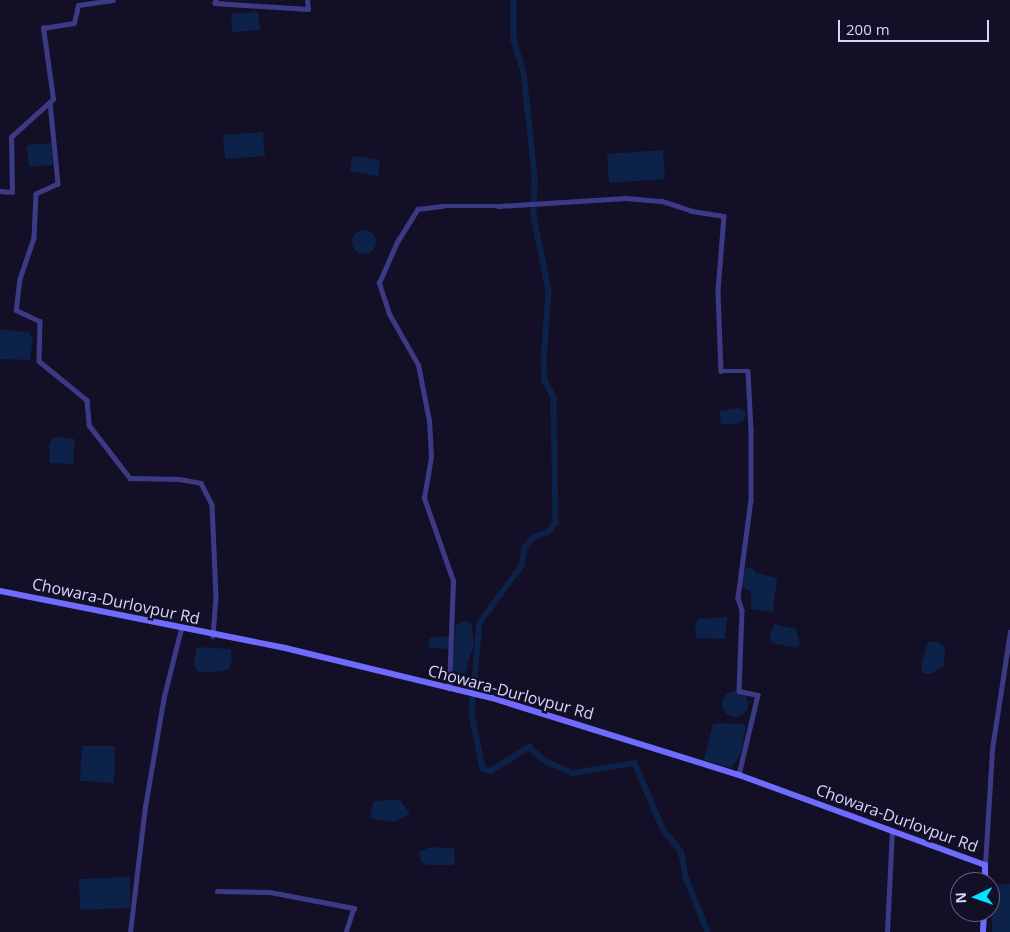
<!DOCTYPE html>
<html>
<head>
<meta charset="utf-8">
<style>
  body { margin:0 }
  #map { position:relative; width:1010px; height:932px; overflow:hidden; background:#130f26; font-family:"Open Sans",sans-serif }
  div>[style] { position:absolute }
  .water>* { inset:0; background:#0c2248 }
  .round { border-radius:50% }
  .canal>* { height:5.5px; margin:-2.75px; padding:0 2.75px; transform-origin:2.75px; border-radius:2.75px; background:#0c2248 }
  .street>* { height:4.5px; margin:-2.25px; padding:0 2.25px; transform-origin:2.25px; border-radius:2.25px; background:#3d3a85 }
  .secondary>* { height:6px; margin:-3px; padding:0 3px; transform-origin:3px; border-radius:3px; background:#6f6bff }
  span { translate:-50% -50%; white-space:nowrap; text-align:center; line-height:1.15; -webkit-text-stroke:4.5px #130f26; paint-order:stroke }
  .street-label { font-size:16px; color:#d9d4ff }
  .north { position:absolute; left:950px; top:872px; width:50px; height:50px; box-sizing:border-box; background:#130f26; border:1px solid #625e7d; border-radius:50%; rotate:267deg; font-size:14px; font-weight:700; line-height:20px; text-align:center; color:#d9d4ff }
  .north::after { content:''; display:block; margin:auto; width:18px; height:22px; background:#00e5ff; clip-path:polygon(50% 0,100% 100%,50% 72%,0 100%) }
  .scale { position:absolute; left:838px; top:20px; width:151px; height:22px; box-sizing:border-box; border:2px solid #d9d4ff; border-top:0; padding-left:6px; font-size:15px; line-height:18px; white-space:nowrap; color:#d9d4ff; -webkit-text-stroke:4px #130f26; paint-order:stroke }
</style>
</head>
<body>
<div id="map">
  <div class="water">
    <div style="clip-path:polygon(258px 12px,260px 30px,232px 32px,231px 14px)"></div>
    <div style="clip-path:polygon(263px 132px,265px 156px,225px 159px,223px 135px)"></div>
    <div style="clip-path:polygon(51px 143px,53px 165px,29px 167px,27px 145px)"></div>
    <div style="clip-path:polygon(663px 150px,665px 179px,609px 183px,607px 154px)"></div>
    <div style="clip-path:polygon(352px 156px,380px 160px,378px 176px,350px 171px)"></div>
    <div class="round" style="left:352px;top:230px;width:24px;height:24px"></div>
    <div style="clip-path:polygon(0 329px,28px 332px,33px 338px,30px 360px,0 359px)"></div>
    <div style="clip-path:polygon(739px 408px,746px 413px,744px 420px,737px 424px,721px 424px,719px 411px)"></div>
    <div style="clip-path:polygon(53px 437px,75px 439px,73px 464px,50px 463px,49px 445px)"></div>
    <div style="clip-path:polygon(752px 568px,756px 573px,777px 578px,773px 612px,751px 609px,751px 592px,742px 586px,743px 569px)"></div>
    <div style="clip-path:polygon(727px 617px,725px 639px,696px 638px,695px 626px,698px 619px)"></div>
    <div style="clip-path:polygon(463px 621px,471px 622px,474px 643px,465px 674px,455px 676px,452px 673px,455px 633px,456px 625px)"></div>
    <div style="clip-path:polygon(774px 624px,796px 629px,800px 644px,797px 648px,771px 643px,770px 635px)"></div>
    <div style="clip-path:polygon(450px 636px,449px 649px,428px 648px,430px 638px)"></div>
    <div style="clip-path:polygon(928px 642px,938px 642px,945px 648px,944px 666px,931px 674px,923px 673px,921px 666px)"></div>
    <div style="clip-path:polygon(197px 647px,231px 649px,232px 660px,228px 670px,208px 673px,197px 671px,194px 663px)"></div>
    <div class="round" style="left:722px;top:691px;width:26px;height:26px"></div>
    <div style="clip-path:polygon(722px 723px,744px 724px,746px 728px,741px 753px,732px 768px,704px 760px,713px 724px)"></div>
    <div style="clip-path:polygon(82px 746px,115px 746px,114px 783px,80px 781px)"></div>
    <div style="clip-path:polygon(385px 800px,400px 800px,410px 814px,395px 822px,373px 819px,370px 816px,373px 802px)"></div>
    <div style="clip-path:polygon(430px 847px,454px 848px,455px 862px,453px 865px,427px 865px,421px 861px,419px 852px)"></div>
    <div style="clip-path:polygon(130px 877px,130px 908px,80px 910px,79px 879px)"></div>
    <div style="clip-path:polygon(1010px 884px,1010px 932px,992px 932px,991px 885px)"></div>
  </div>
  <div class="canal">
    <div style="left:514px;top:0;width:40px;rotate:90deg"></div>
    <div style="left:514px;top:40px;width:34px;rotate:73deg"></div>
    <div style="left:524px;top:73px;width:104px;rotate:83.9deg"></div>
    <div style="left:535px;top:176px;width:41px;rotate:91.4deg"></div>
    <div style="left:534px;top:217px;width:76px;rotate:78.5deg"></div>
    <div style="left:549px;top:291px;width:69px;rotate:94.1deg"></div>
    <div style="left:544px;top:360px;width:21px;rotate:87deg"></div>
    <div style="left:545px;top:381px;width:18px;rotate:61deg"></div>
    <div style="left:554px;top:397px;width:126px;rotate:89.1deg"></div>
    <div style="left:556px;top:523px;width:11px;rotate:128deg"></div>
    <div style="left:549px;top:532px;width:15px;rotate:160deg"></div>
    <div style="left:535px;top:537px;width:15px;rotate:132deg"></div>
    <div style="left:525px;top:548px;width:18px;rotate:99deg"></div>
    <div style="left:522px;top:566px;width:71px;rotate:126.4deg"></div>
    <div style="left:480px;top:623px;width:90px;rotate:95.1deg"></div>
    <div style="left:472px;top:713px;width:57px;rotate:78.9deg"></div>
    <div style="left:483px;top:769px;width:8px;rotate:14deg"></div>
    <div style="left:491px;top:771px;width:45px;rotate:-32.3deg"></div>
    <div style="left:529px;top:747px;width:23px;rotate:40deg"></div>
    <div style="left:547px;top:762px;width:28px;rotate:23deg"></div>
    <div style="left:573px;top:773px;width:63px;rotate:-9.2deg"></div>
    <div style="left:635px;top:763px;width:72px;rotate:67deg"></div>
    <div style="left:663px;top:829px;width:28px;rotate:51deg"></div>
    <div style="left:681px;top:851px;width:26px;rotate:79deg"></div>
    <div style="left:686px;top:877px;width:59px;rotate:68.2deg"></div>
  </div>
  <div class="street">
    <div style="left:216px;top:0;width:3px;rotate:108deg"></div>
    <div style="left:215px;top:3px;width:93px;rotate:3.7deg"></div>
    <div style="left:308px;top:9px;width:9px;rotate:-96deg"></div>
    <div style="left:50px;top:102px;width:82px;rotate:84.4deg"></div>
    <div style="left:58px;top:184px;width:24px;rotate:156deg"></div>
    <div style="left:36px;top:194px;width:44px;rotate:92.6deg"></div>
    <div style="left:34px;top:238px;width:43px;rotate:108.9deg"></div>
    <div style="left:20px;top:279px;width:31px;rotate:97deg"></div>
    <div style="left:16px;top:310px;width:26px;rotate:25deg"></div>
    <div style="left:40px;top:321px;width:40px;rotate:91.4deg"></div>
    <div style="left:39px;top:361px;width:62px;rotate:39.1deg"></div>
    <div style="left:87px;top:400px;width:25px;rotate:85deg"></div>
    <div style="left:89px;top:425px;width:67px;rotate:52.3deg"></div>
    <div style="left:130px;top:478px;width:49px;rotate:1.2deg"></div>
    <div style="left:179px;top:479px;width:22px;rotate:10deg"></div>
    <div style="left:201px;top:483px;width:25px;rotate:63deg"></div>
    <div style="left:212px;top:505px;width:91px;rotate:87.5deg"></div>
    <div style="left:216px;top:596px;width:40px;rotate:94.3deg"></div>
    <div style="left:0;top:191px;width:12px;rotate:5deg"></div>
    <div style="left:12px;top:192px;width:55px;rotate:-91deg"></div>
    <div style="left:11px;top:137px;width:57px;rotate:-42.1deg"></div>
    <div style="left:53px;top:99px;width:72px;rotate:-98deg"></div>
    <div style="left:43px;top:28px;width:31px;rotate:-9deg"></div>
    <div style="left:74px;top:23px;width:18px;rotate:-77deg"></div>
    <div style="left:78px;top:5px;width:35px;rotate:-8deg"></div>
    <div style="left:449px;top:689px;width:108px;rotate:-87.9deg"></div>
    <div style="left:453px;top:581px;width:88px;rotate:-109.3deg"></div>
    <div style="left:424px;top:498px;width:42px;rotate:-80.3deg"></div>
    <div style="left:431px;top:457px;width:36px;rotate:-93deg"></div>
    <div style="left:429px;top:421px;width:57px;rotate:-101.1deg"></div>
    <div style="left:418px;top:365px;width:59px;rotate:-119.6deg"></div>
    <div style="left:389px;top:314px;width:33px;rotate:-108deg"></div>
    <div style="left:379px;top:283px;width:45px;rotate:-66.3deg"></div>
    <div style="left:397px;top:242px;width:39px;rotate:-58deg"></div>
    <div style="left:418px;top:209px;width:25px;rotate:-7deg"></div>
    <div style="left:443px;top:206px;width:55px"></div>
    <div style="left:498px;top:206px;width:128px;rotate:-3.6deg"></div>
    <div style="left:626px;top:198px;width:36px;rotate:5deg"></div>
    <div style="left:662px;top:201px;width:32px;rotate:18deg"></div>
    <div style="left:692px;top:211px;width:32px;rotate:9deg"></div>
    <div style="left:724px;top:216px;width:75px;rotate:94.6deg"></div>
    <div style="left:718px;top:291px;width:80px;rotate:87.9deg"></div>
    <div style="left:721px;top:371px;width:27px"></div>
    <div style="left:748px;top:371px;width:59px;rotate:87.1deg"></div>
    <div style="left:751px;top:430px;width:70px;rotate:90deg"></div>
    <div style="left:751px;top:500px;width:99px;rotate:97.6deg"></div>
    <div style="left:738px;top:598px;width:13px;rotate:72deg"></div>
    <div style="left:742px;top:610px;width:81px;rotate:92.1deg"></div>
    <div style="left:739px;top:691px;width:19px;rotate:12deg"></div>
    <div style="left:758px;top:695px;width:82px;rotate:103.4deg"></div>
    <div style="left:985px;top:865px;width:116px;rotate:-86.5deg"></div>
    <div style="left:992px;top:749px;width:118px;rotate:-81.3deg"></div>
    <div style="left:217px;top:891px;width:53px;rotate:1.1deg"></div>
    <div style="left:270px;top:892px;width:86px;rotate:10.8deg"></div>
    <div style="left:354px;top:908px;width:25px;rotate:108deg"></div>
    <div style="left:130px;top:932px;width:126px;rotate:-83.2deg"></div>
    <div style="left:145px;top:807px;width:113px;rotate:-80.3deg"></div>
    <div style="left:164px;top:696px;width:69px;rotate:-75.8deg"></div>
    <div style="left:887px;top:932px;width:101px;rotate:-87.2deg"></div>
  </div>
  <div class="secondary">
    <div style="left:0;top:591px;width:291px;rotate:11.3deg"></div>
    <div style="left:285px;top:648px;width:213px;rotate:13.6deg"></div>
    <div style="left:492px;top:698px;width:259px;rotate:17.3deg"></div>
    <div style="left:739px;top:775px;width:262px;rotate:20.1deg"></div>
    <div style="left:985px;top:865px;width:17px;rotate:90deg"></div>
    <div style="left:983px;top:932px;width:20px;rotate:-87deg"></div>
  </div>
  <div class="street-label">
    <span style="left:116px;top:601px;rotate:12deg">Chowara-Durlovpur Rd</span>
    <span style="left:511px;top:692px;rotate:15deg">Chowara-Durlovpur Rd</span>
    <span style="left:897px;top:818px;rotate:20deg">Chowara-Durlovpur Rd</span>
  </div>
  <div class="north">N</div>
  <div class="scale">200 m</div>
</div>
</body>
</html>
